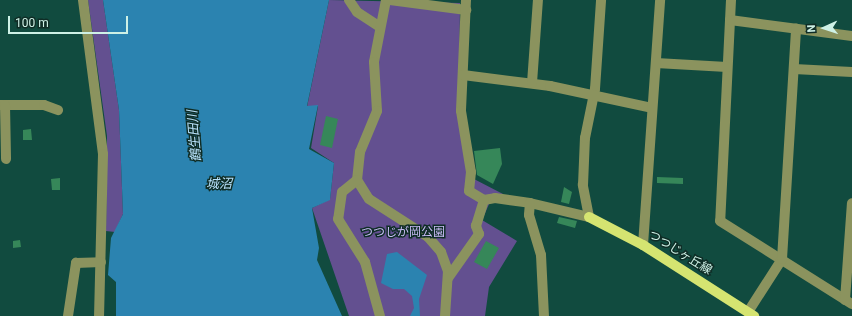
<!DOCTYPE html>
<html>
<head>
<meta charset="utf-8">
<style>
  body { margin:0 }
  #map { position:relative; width:852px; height:316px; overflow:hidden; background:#114b3f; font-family:Roboto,"Noto Sans JP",sans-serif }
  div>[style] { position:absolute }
  .green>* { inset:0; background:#635090 }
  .water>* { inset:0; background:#2b83b0 }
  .building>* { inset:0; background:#368759 }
  .minor>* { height:10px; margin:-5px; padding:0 5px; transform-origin:5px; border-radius:5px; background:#8b935e }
  .major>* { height:10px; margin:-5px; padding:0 5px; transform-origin:5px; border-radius:5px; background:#d5e471 }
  span { translate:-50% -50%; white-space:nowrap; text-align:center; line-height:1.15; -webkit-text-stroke:3px #0f2d26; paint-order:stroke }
  .park-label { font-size:12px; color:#cabcf6 }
  .street-label { font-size:12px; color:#cef1e6 }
  .water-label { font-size:13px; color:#b8e1fa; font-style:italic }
  .north { position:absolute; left:804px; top:8px; width:40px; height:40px; -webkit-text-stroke:3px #0f2d26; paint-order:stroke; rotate:267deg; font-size:11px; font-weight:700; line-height:16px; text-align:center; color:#cef1e6 }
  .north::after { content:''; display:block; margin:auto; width:14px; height:18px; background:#cef1e6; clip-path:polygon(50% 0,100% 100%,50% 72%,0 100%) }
  .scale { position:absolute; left:8px; top:16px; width:120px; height:18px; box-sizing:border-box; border:2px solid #cef1e6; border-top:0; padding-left:5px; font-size:12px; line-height:14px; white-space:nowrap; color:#cef1e6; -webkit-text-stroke:3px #0f2d26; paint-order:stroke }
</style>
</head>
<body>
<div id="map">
  <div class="green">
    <div style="clip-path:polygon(88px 0,103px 0,119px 110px,123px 214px,115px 232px,106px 231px,107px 136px)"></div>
    <div style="clip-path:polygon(329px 0,460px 3px,459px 110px,472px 178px,503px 194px,490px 202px,482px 220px,517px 241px,489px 287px,485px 316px,349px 316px,312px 208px,330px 199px,334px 163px,311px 148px,318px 106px,307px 107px)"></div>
  </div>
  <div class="water">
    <div style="clip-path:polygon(103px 0,329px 0,307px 106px,318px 105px,309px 149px,334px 163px,330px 200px,312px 208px,319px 248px,317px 260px,342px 316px,116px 316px,116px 282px,108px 275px,111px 238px,123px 214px,119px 110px)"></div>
    <div style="clip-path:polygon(397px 252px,427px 275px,419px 299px,420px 316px,410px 316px,414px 308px,412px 296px,404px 289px,393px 289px,381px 283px,387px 254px)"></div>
  </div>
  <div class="building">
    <div style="clip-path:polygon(326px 116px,338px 119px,332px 148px,320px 145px)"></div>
    <div style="clip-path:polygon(31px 129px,32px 140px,23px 140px,23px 130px)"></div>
    <div style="clip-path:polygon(500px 148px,502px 164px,493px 184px,477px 175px,474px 151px)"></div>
    <div style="clip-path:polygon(657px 177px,683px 178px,683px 184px,657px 183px)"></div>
    <div style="clip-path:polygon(60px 178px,60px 190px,52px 190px,51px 179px)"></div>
    <div style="clip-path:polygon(564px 187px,572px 192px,569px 204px,561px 202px)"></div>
    <div style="clip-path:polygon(559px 217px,577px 221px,575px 228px,557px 223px)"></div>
    <div style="clip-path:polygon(20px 240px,21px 247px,13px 248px,13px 241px)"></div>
    <div style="clip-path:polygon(486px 241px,499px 248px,487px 269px,474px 262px)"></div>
  </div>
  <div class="minor">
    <div style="left:83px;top:0;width:155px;rotate:82.6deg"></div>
    <div style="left:103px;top:154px;width:162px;rotate:91.4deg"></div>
    <div style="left:349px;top:0;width:14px;rotate:56deg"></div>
    <div style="left:357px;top:12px;width:27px;rotate:33deg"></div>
    <div style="left:386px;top:0;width:63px;rotate:101deg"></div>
    <div style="left:374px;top:62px;width:49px;rotate:86.5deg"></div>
    <div style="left:377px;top:111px;width:44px;rotate:112.5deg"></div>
    <div style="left:360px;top:152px;width:28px;rotate:96deg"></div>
    <div style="left:357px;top:180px;width:22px;rotate:58deg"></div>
    <div style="left:369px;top:199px;width:70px;rotate:32.8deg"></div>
    <div style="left:428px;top:237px;width:20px;rotate:49deg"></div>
    <div style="left:441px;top:252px;width:20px;rotate:70deg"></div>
    <div style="left:448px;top:271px;width:45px;rotate:93.8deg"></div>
    <div style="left:390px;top:0;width:77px;rotate:7.5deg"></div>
    <div style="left:466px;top:0;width:111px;rotate:92.6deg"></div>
    <div style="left:461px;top:111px;width:62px;rotate:80.7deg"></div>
    <div style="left:471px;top:172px;width:19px;rotate:96deg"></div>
    <div style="left:469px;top:191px;width:17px;rotate:31deg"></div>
    <div style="left:484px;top:200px;width:11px;rotate:-10deg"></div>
    <div style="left:495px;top:198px;width:35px;rotate:8deg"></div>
    <div style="left:530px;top:203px;width:61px;rotate:13.3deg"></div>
    <div style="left:589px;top:217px;width:33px;rotate:-101deg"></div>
    <div style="left:583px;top:185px;width:47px;rotate:-87.6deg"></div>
    <div style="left:585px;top:138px;width:50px;rotate:-78.5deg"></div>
    <div style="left:595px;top:89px;width:89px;rotate:-86.1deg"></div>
    <div style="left:731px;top:0;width:221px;rotate:92.8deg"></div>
    <div style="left:720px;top:221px;width:156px;rotate:32.2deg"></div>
    <div style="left:730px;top:20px;width:123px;rotate:7.5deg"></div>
    <div style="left:656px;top:63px;width:71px;rotate:3.2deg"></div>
    <div style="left:794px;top:69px;width:58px;rotate:3deg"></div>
    <div style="left:463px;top:75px;width:88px;rotate:7.2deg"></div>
    <div style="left:550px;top:86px;width:104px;rotate:12.2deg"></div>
    <div style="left:532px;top:83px;width:83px;rotate:-85.9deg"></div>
    <div style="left:0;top:105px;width:44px"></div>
    <div style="left:44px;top:105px;width:15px;rotate:20deg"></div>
    <div style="left:5px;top:105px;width:54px;rotate:88.9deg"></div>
    <div style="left:357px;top:180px;width:19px;rotate:141deg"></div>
    <div style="left:342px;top:192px;width:27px;rotate:98deg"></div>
    <div style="left:338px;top:219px;width:51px;rotate:57.9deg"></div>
    <div style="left:365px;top:262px;width:56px;rotate:74.5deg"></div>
    <div style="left:530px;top:203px;width:12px;rotate:95deg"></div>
    <div style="left:529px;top:215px;width:42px;rotate:73.3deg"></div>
    <div style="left:541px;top:255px;width:61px;rotate:87.2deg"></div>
    <div style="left:643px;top:245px;width:246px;rotate:-86deg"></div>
    <div style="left:448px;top:278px;width:54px;rotate:-54.8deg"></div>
    <div style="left:479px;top:234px;width:9px;rotate:-111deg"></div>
    <div style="left:476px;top:226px;width:27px;rotate:-73deg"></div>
    <div style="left:845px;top:300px;width:97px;rotate:-85.9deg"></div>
    <div style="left:748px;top:312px;width:63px;rotate:-57.3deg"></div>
    <div style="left:782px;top:259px;width:231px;rotate:-86.5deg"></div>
    <div style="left:68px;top:316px;width:54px;rotate:-81.4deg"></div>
    <div style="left:76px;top:263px;width:25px;rotate:-2deg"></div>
  </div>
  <div class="major">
    <div style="left:589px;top:217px;width:61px;rotate:27.4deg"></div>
    <div style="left:643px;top:245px;width:132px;rotate:32.6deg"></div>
  </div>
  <div class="park-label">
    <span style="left:403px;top:233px">つつじが岡公園</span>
  </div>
  <div class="street-label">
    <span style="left:680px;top:253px;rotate:32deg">つつじヶ丘線</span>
  </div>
  <div class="water-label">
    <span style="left:195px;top:136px;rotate:-95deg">鶴生田川</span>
    <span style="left:219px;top:184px">城沼</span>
  </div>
  <div class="north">N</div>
  <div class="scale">100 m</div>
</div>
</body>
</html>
